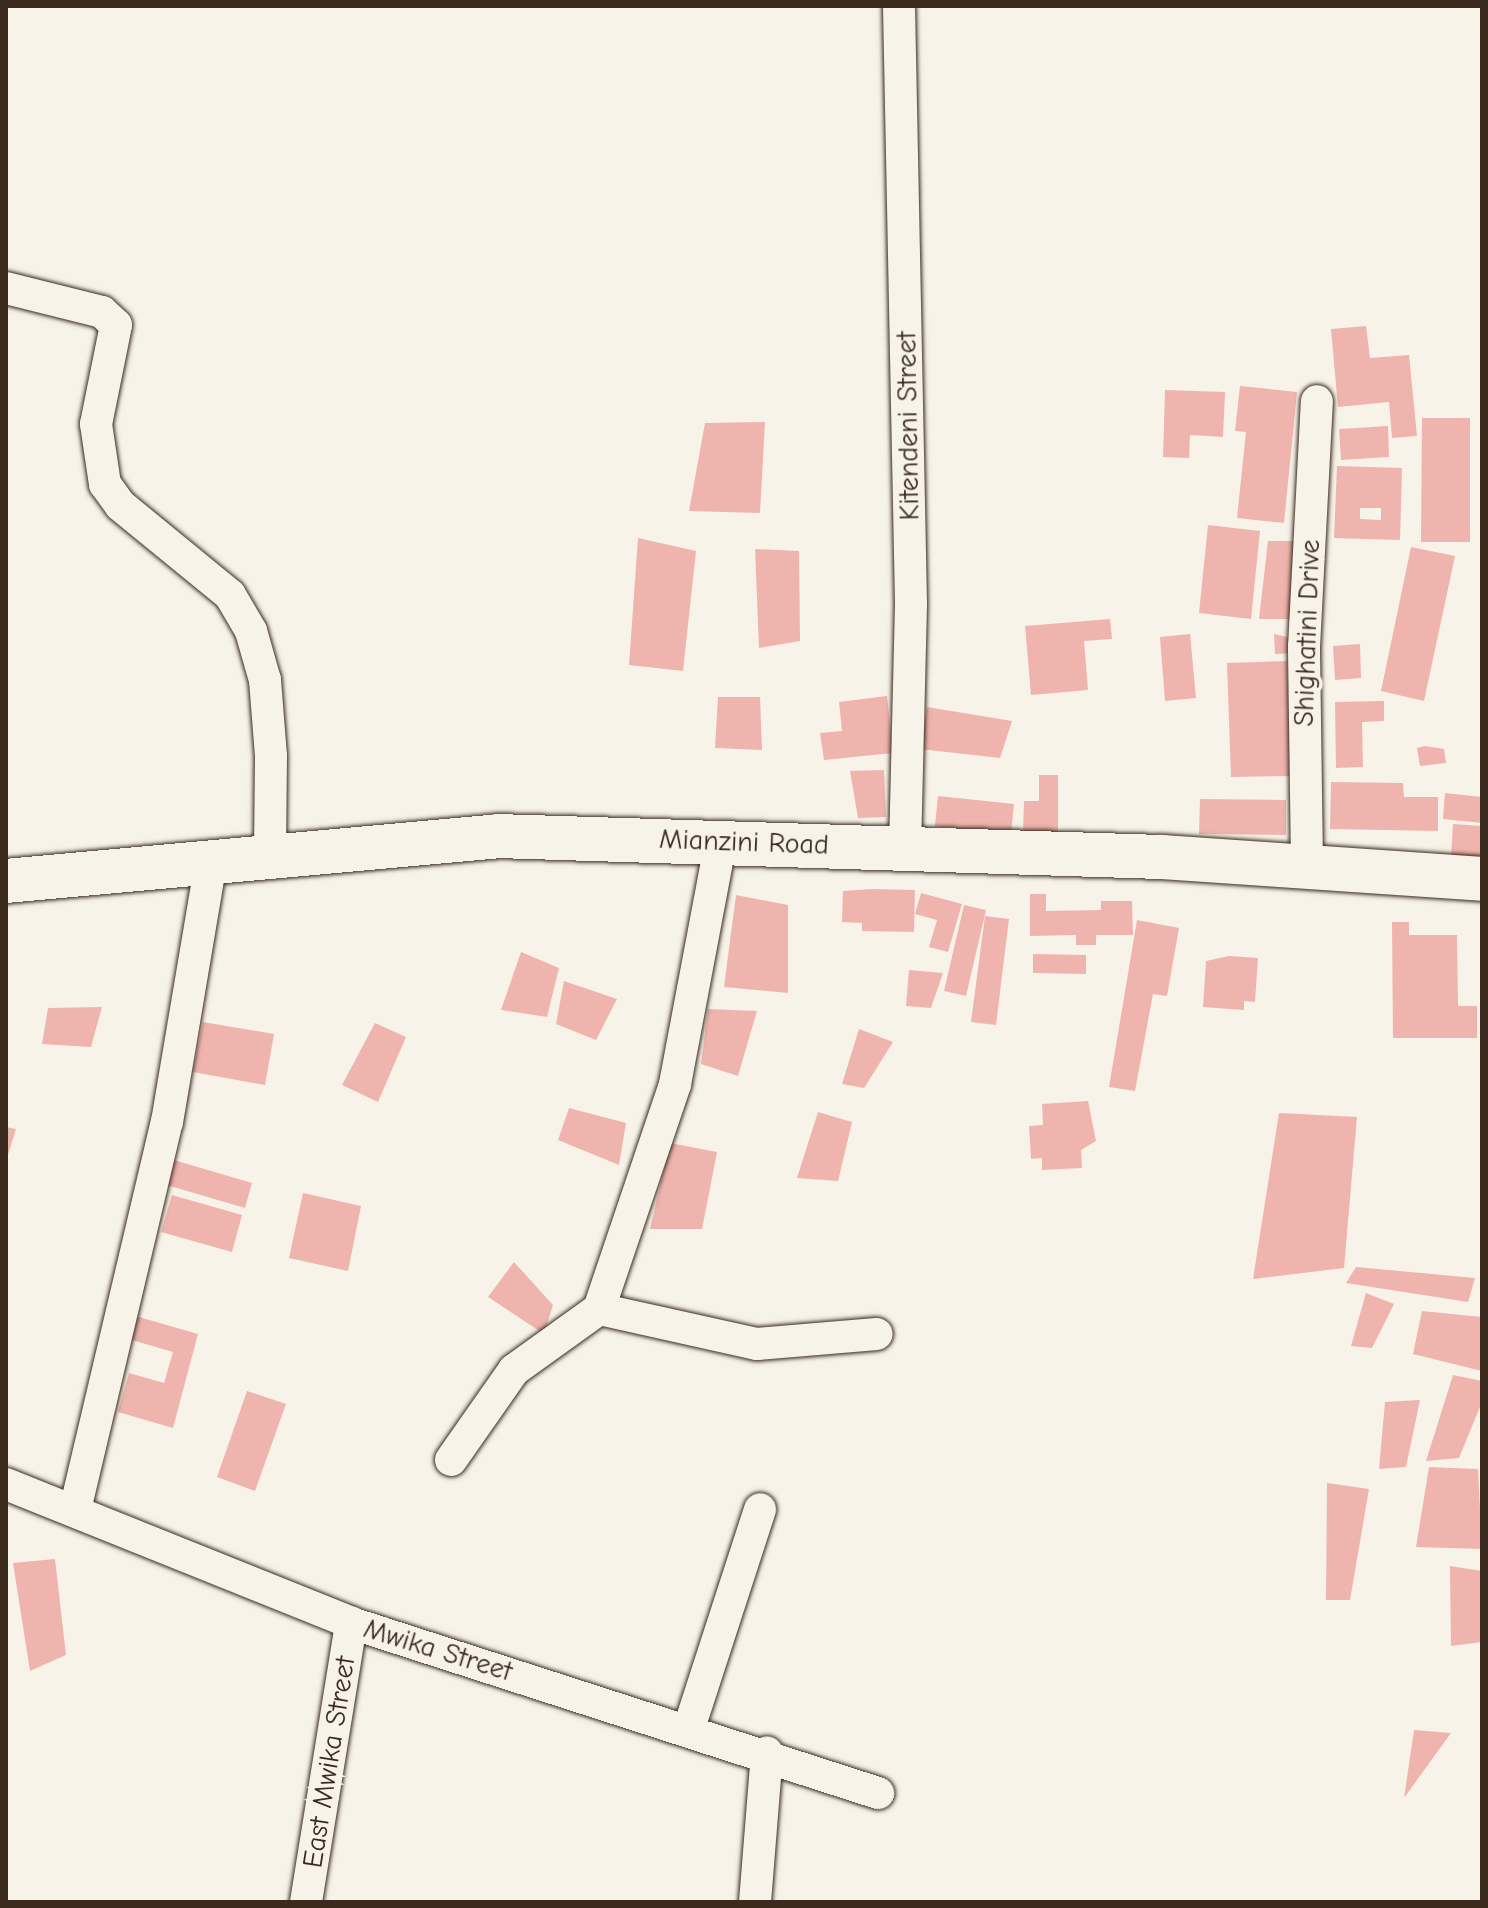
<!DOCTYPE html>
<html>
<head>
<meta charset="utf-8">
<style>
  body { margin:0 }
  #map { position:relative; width:1488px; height:1908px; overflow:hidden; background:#f7f3e8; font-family:"Comic Neue",sans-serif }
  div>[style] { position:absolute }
  .building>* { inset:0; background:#efb4ae }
  .roads { filter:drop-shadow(0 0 2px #3b2a1e) drop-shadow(0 0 2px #3b2a1e) }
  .street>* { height:32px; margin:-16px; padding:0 16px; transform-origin:16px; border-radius:16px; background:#f7f3e8 }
  .secondary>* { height:44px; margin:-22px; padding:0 22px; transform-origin:22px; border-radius:22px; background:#f7f3e8 }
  span { translate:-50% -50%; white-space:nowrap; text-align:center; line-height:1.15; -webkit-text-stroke:7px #f7f3e8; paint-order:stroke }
  .street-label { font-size:28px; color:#3b2a1e }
  .frame { position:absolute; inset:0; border:8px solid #3b2a1e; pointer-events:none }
</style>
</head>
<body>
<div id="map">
  <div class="building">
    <div style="clip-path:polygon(1366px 326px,1370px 358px,1409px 355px,1417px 436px,1392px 438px,1389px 402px,1338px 407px,1331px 329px)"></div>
    <div style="clip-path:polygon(1240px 386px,1297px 392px,1284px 523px,1237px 518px,1246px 432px,1235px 431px)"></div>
    <div style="clip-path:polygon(1165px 390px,1225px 392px,1223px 437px,1190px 435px,1189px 458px,1163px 457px)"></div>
    <div style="clip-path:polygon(1422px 418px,1470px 418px,1470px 542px,1421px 542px)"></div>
    <div style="clip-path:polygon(765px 422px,760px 513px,689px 511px,705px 423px)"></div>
    <div style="clip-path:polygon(1388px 426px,1389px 457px,1341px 460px,1339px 429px)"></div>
    <div style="clip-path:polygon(evenodd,1337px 466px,1402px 468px,1400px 540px,1334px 538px,1337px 466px,1360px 508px,1381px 508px,1381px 520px,1360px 519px,1360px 508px)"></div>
    <div style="clip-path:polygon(1208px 525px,1260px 531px,1251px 619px,1199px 613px)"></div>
    <div style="clip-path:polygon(638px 538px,696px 551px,683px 671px,629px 665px)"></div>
    <div style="clip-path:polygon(1268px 541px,1295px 541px,1294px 619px,1259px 619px)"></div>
    <div style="clip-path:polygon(1411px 547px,1455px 556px,1424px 701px,1381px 691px)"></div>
    <div style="clip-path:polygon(755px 549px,799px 551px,800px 641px,759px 648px)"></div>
    <div style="clip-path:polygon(1110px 619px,1112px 639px,1084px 641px,1088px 690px,1031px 695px,1025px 626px)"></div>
    <div style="clip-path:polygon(1190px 634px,1196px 698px,1165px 701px,1160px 637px)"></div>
    <div style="clip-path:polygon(1274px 634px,1296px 639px,1297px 653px,1275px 654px)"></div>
    <div style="clip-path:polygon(1360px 644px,1361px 678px,1335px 680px,1333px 646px)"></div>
    <div style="clip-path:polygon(1287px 661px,1291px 776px,1231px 777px,1227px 663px)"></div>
    <div style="clip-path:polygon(887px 696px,893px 753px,824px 760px,820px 733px,842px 731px,839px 702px)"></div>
    <div style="clip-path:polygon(718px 697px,760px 697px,762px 750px,715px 748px)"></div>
    <div style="clip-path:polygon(1384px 701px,1384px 721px,1362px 722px,1363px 767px,1336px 768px,1335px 702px)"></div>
    <div style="clip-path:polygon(927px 707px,1012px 721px,1000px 758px,920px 749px)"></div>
    <div style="clip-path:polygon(1425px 746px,1444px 749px,1446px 763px,1420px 766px,1417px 748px)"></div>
    <div style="clip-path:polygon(884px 770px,886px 817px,858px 818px,850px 771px)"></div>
    <div style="clip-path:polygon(1039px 775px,1058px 775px,1058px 833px,1023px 833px,1024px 801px,1039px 801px)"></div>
    <div style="clip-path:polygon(1331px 782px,1403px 783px,1404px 797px,1438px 797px,1438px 831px,1330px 829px)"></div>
    <div style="clip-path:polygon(1445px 793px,1482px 797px,1482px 823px,1443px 819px)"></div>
    <div style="clip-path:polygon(938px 796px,1014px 804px,1011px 834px,935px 826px)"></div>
    <div style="clip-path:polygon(1200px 799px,1286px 800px,1286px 835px,1199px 834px)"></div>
    <div style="clip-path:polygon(1453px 824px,1482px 826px,1482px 860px,1451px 858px)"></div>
    <div style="clip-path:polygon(872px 889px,915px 890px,914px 932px,862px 931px,862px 923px,842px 922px,843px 891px)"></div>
    <div style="clip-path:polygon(921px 893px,962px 904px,948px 952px,929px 947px,937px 920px,915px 914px)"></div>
    <div style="clip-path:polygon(1030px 894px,1046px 894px,1046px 911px,1101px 910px,1101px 901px,1132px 901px,1133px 935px,1096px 935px,1096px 945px,1076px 945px,1076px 935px,1030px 936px)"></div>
    <div style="clip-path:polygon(736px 895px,788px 905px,788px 993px,724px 987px)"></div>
    <div style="clip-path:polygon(964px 905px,986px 910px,966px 996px,944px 991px)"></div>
    <div style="clip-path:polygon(985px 916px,1009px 919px,996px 1025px,971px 1022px)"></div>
    <div style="clip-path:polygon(1137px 920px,1179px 928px,1167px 996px,1153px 994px,1135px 1091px,1109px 1087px)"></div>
    <div style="clip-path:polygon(1392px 922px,1409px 922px,1409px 935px,1457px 935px,1458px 1006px,1477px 1006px,1477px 1038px,1393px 1038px)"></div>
    <div style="clip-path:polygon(521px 952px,559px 968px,547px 1017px,501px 1010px)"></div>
    <div style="clip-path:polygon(1033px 954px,1086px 955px,1086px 974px,1033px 973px)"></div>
    <div style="clip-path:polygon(1229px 956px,1258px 958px,1255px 1002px,1244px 1001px,1244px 1010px,1203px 1007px,1206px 961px)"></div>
    <div style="clip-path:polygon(909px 970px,943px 973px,931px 1008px,906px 1006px)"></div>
    <div style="clip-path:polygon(564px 981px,617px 999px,596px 1040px,556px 1024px)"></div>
    <div style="clip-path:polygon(102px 1007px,91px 1047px,42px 1044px,48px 1008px)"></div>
    <div style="clip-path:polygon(708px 1009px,757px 1011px,738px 1076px,701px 1064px)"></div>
    <div style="clip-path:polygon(203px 1022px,274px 1034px,265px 1085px,193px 1072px)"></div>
    <div style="clip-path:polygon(375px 1023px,406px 1037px,378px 1102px,342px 1085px)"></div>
    <div style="clip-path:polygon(859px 1029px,893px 1042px,864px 1088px,842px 1084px)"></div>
    <div style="clip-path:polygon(1088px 1101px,1096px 1141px,1081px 1150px,1082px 1168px,1042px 1170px,1042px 1158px,1031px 1159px,1029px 1126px,1043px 1125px,1042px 1104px)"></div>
    <div style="clip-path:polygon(569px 1108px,626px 1123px,619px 1165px,558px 1140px)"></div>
    <div style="clip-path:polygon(818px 1112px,852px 1122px,838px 1181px,797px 1178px)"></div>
    <div style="clip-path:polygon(1279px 1113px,1357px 1117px,1344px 1268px,1253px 1279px)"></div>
    <div style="clip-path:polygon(6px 1127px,16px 1129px,7px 1158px,6px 1158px)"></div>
    <div style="clip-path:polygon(670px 1143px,717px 1152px,702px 1229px,650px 1229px)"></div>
    <div style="clip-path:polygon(167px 1158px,252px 1183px,245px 1208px,160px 1183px)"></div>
    <div style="clip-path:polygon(303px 1193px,361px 1206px,348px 1271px,289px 1258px)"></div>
    <div style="clip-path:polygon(172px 1195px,242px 1215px,232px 1252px,161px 1232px)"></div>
    <div style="clip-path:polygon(514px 1262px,553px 1305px,544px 1334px,488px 1297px)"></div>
    <div style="clip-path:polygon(1356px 1267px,1475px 1278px,1468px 1302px,1346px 1283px)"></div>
    <div style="clip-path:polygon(1366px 1293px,1394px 1304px,1372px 1348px,1351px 1346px)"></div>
    <div style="clip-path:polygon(1422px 1311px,1482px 1317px,1482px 1371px,1413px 1354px)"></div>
    <div style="clip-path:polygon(132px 1315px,198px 1334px,173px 1428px,118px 1412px,129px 1373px,164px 1383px,173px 1352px,125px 1338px)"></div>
    <div style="clip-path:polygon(1453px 1375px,1482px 1381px,1482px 1402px,1459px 1458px,1426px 1461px)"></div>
    <div style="clip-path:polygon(247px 1391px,286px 1404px,255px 1491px,217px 1477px)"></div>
    <div style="clip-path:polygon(1420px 1400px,1406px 1467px,1379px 1469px,1385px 1402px)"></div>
    <div style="clip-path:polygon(1429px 1467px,1478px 1469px,1482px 1549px,1416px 1547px)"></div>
    <div style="clip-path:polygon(1327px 1483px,1369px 1489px,1350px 1600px,1326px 1600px)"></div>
    <div style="clip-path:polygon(55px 1559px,66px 1655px,30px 1671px,13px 1563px)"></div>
    <div style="clip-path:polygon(1450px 1566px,1482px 1571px,1482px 1642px,1451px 1646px)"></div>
    <div style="clip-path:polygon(1414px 1730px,1451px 1733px,1404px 1798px)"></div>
  </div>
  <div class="roads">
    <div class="street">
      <div style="left:899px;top:6px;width:598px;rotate:88.85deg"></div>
      <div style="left:911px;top:604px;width:243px;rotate:91.4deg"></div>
      <div style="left:6px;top:288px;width:99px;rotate:14deg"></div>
      <div style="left:102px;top:312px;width:19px;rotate:43deg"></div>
      <div style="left:116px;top:325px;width:101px;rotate:101.4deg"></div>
      <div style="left:96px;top:424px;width:61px;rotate:81.5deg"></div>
      <div style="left:105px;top:484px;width:26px;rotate:54deg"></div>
      <div style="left:120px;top:505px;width:142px;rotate:39.3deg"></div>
      <div style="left:230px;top:595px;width:42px;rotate:59.7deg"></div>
      <div style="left:251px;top:631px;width:51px;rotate:74.1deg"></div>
      <div style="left:265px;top:680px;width:76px;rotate:85.5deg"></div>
      <div style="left:271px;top:756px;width:102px;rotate:90.6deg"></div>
      <div style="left:1307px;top:864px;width:217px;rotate:-90.8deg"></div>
      <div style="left:1304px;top:647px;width:246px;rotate:-87deg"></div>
      <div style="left:599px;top:1309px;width:162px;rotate:12.5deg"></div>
      <div style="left:757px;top:1344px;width:120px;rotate:-4.8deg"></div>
      <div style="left:451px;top:1460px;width:110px;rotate:-55deg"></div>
      <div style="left:514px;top:1370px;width:105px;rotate:-35.7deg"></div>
      <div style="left:599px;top:1309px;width:237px;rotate:-71.3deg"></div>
      <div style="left:675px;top:1084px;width:248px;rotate:-79.3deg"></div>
      <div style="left:6px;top:1484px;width:372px;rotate:21.9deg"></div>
      <div style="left:351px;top:1623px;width:554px;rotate:17.88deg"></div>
      <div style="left:75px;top:1510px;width:399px;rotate:-76.7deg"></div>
      <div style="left:167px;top:1122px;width:265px;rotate:-80.4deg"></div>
      <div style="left:689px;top:1728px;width:230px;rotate:-72deg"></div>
      <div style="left:306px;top:1902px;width:283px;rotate:-80.8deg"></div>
      <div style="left:755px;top:1902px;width:150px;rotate:-85.4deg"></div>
    </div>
    <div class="secondary">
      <div style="left:6px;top:881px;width:493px;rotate:-5.2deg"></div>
      <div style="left:497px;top:836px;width:665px;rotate:1.81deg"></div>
      <div style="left:1162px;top:857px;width:321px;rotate:3.9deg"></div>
    </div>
  </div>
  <div class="street-label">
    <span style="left:908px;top:426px;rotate:-91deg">Kitendeni Street</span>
    <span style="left:1307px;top:633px;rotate:-88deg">Shighatini Drive</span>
    <span style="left:744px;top:842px;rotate:2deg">Mianzini Road</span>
    <span style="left:438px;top:1650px;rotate:17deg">Mwika Street</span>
    <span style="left:329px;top:1762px;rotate:-81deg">East Mwika Street</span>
  </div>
  <div class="frame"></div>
</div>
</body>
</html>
